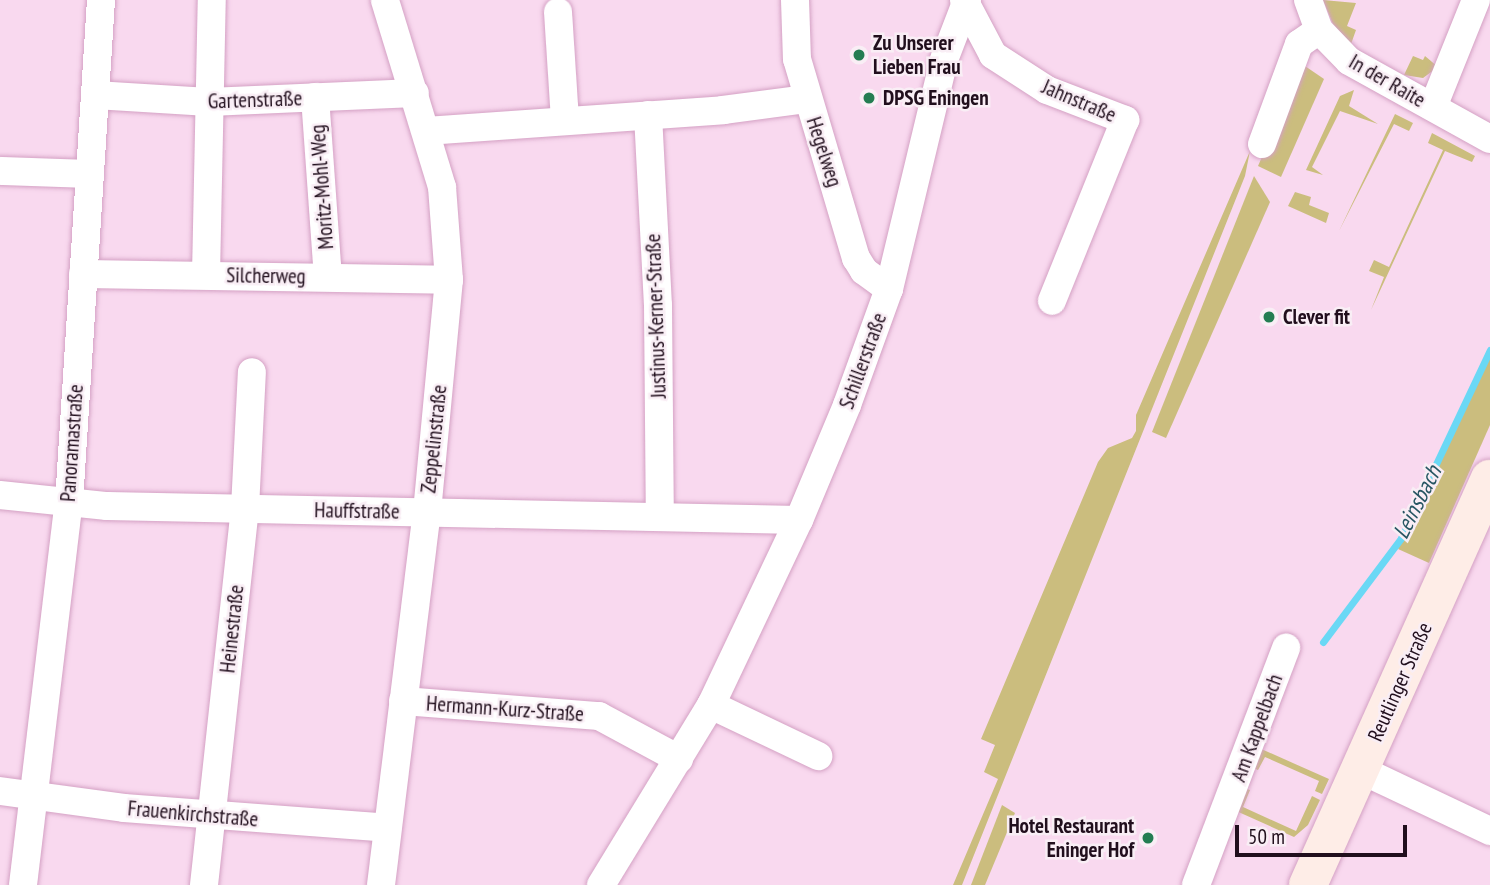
<!DOCTYPE html>
<html>
<head>
<meta charset="utf-8">
<style>
  body { margin:0 }
  #map { position:relative; width:1490px; height:885px; overflow:hidden; background:#f9d9ef; font-family:"PT Sans Narrow",sans-serif }
  div>[style] { position:absolute }
  .green>* { inset:0; background:#cbbd7e }
  .stream>* { height:7px; margin:-3.5px; padding:0 3.5px; transform-origin:3.5px; border-radius:3.5px; background:#6ad8f5 }
  .roads { filter:drop-shadow(0 0 2px #d4a1c4) drop-shadow(0 0 2px #d4a1c4) }
  .minor>* { height:28px; margin:-14px; padding:0 14px; transform-origin:14px; border-radius:14px; background:#fff }
  .secondary>* { height:38px; margin:-19px; padding:0 19px; transform-origin:19px; border-radius:19px; background:#feede7 }
  .dots>* { width:19px; height:19px; translate:-50% -50%; box-sizing:border-box; border:4px solid #f9eef5; border-radius:50% }
  span { translate:-50% -50%; white-space:nowrap; text-align:center; line-height:1.15; -webkit-text-stroke:5px #f9eef5; paint-order:stroke }
  .poi-label { font-size:21px; color:#210f1d; font-weight:700 }
  .left { translate:0 -50%; text-align:left }
  .right { translate:-100% -50%; text-align:right }
  .street-label { font-size:21px; color:#210f1d }
  .water-label { font-size:23px; color:#275663; font-style:italic }
  .scale { position:absolute; left:1235px; top:825px; width:172px; height:32px; box-sizing:border-box; border:4px solid #210f1d; border-top:0; padding-left:9px; font-size:21px; line-height:24px; white-space:nowrap; color:#210f1d; -webkit-text-stroke:5px #f9eef5; paint-order:stroke }
</style>
</head>
<body>
<div id="map">
  <div class="green">
    <div style="clip-path:polygon(1323px 0,1356px 3px,1347px 26px,1356px 30px,1351px 44px,1333px 24px)"></div>
    <div style="clip-path:polygon(1413px 56px,1423px 60px,1425px 56px,1438px 67px,1423px 78px,1404px 75px)"></div>
    <div style="clip-path:polygon(1302px 64px,1324px 79px,1281px 177px,1258px 166px)"></div>
    <div style="clip-path:polygon(1354px 90px,1349px 106px,1378px 124px,1340px 111px,1312px 167px,1323px 175px,1306px 170px,1340px 96px)"></div>
    <div style="clip-path:polygon(1395px 114px,1413px 123px,1409px 131px,1394px 124px,1339px 231px)"></div>
    <div style="clip-path:polygon(1432px 133px,1475px 156px,1472px 162px,1445px 151px,1371px 310px,1384px 277px,1369px 271px,1374px 260px,1389px 267px,1443px 150px,1428px 143px)"></div>
    <div style="clip-path:polygon(1250px 151px,1245px 176px,962px 885px,953px 885px,998px 779px,984px 772px,995px 745px,981px 739px,1098px 462px,1108px 448px,1132px 438px,1136px 431px,1136px 415px)"></div>
    <div style="clip-path:polygon(1254px 176px,1270px 202px,1166px 438px,1152px 432px)"></div>
    <div style="clip-path:polygon(1295px 192px,1311px 197px,1309px 205px,1329px 213px,1326px 223px,1288px 206px)"></div>
    <div style="clip-path:polygon(1490px 357px,1490px 425px,1429px 563px,1398px 549px)"></div>
    <div style="clip-path:polygon(1259px 748px,1329px 779px,1322px 794px,1315px 791px,1319px 781px,1265px 757px,1258px 770px,1251px 767px)"></div>
    <div style="clip-path:polygon(1243px 788px,1250px 790px,1243px 807px,1296px 831px,1312px 796px,1320px 800px,1308px 825px,1294px 837px,1234px 810px)"></div>
    <div style="clip-path:polygon(1002px 805px,1015px 813px,985px 885px,971px 885px)"></div>
  </div>
  <div class="stream">
    <div style="left:1323px;top:642px;width:130px;rotate:-53.1deg"></div>
    <div style="left:1401px;top:538px;width:208px;rotate:-64.7deg"></div>
  </div>
  <div class="roads">
    <div class="minor">
      <div style="left:795px;top:0;width:59px;rotate:88.1deg"></div>
      <div style="left:797px;top:59px;width:208px;rotate:73.5deg"></div>
      <div style="left:856px;top:258px;width:15px;rotate:58deg"></div>
      <div style="left:864px;top:271px;width:31px;rotate:36deg"></div>
      <div style="left:964px;top:0;width:62px;rotate:62.2deg"></div>
      <div style="left:993px;top:55px;width:64px;rotate:32.9deg"></div>
      <div style="left:1047px;top:90px;width:84px;rotate:21deg"></div>
      <div style="left:1125px;top:120px;width:195px;rotate:112deg"></div>
      <div style="left:1308px;top:0;width:32px;rotate:70deg"></div>
      <div style="left:1319px;top:30px;width:43px;rotate:45.9deg"></div>
      <div style="left:1349px;top:61px;width:161px;rotate:29deg"></div>
      <div style="left:558px;top:12px;width:108px;rotate:86.3deg"></div>
      <div style="left:95px;top:95px;width:114px;rotate:3.5deg"></div>
      <div style="left:209px;top:102px;width:206px;rotate:-2.5deg"></div>
      <div style="left:315px;top:97px;width:180px;rotate:85.9deg"></div>
      <div style="left:1433px;top:107px;width:115px;rotate:-68.1deg"></div>
      <div style="left:648px;top:115px;width:190px;rotate:87deg"></div>
      <div style="left:658px;top:305px;width:211px;rotate:89.5deg"></div>
      <div style="left:426px;top:131px;width:298px;rotate:-4deg"></div>
      <div style="left:723px;top:110px;width:85px;rotate:-7.5deg"></div>
      <div style="left:1262px;top:144px;width:107px;rotate:-69.7deg"></div>
      <div style="left:1299px;top:44px;width:24px;rotate:-35deg"></div>
      <div style="left:0;top:171px;width:90px;rotate:1.9deg"></div>
      <div style="left:83px;top:274px;width:366px;rotate:0.9deg"></div>
      <div style="left:206px;top:275px;width:275px;rotate:-88.8deg"></div>
      <div style="left:0;top:495px;width:108px;rotate:5.9deg"></div>
      <div style="left:107px;top:506px;width:692px;rotate:1.16deg"></div>
      <div style="left:403px;top:701px;width:197px;rotate:4.4deg"></div>
      <div style="left:599px;top:716px;width:91px;rotate:28.3deg"></div>
      <div style="left:711px;top:705px;width:119px;rotate:25.5deg"></div>
      <div style="left:1361px;top:770px;width:143px;rotate:25.3deg"></div>
      <div style="left:0;top:791px;width:125px;rotate:7.8deg"></div>
      <div style="left:124px;top:808px;width:264px;rotate:4.3deg"></div>
      <div style="left:23px;top:885px;width:386px;rotate:-83.2deg"></div>
      <div style="left:69px;top:502px;width:503px;rotate:-86.35deg"></div>
      <div style="left:204px;top:885px;width:379px;rotate:-83.8deg"></div>
      <div style="left:245px;top:508px;width:136px;rotate:-87.1deg"></div>
      <div style="left:381px;top:885px;width:376px;rotate:-83deg"></div>
      <div style="left:427px;top:512px;width:233px;rotate:-84.6deg"></div>
      <div style="left:449px;top:280px;width:93px;rotate:-94.3deg"></div>
      <div style="left:442px;top:187px;width:195px;rotate:-107deg"></div>
      <div style="left:601px;top:885px;width:211px;rotate:-58.6deg"></div>
      <div style="left:711px;top:705px;width:205px;rotate:-64.6deg"></div>
      <div style="left:799px;top:520px;width:125px;rotate:-67.3deg"></div>
      <div style="left:847px;top:405px;width:123px;rotate:-70.1deg"></div>
      <div style="left:889px;top:289px;width:236px;rotate:-76.5deg"></div>
      <div style="left:944px;top:60px;width:64px;rotate:-69deg"></div>
      <div style="left:1196px;top:885px;width:254px;rotate:-69.2deg"></div>
    </div>
    <div class="secondary">
      <div style="left:1308px;top:885px;width:445px;rotate:-65.9deg"></div>
    </div>
  </div>
  <div class="dots">
    <div style="left:859px;top:55px;background:#247d52"></div>
    <div style="left:869px;top:98px;background:#247d52"></div>
    <div style="left:1269px;top:317px;background:#247d52"></div>
    <div style="left:1148px;top:838px;background:#247d52"></div>
  </div>
  <div class="poi-label">
    <span class="left" style="left:873px;top:55px">Zu Unserer<br>Lieben Frau</span>
    <span class="left" style="left:883px;top:98px">DPSG Eningen</span>
    <span class="left" style="left:1283px;top:317px">Clever fit</span>
    <span class="right" style="left:1134px;top:838px">Hotel Restaurant<br>Eninger Hof</span>
  </div>
  <div class="street-label">
    <span style="left:1387px;top:81px;rotate:30deg">In der Raite</span>
    <span style="left:255px;top:100px;rotate:-2deg">Gartenstraße</span>
    <span style="left:1079px;top:101px;rotate:23deg">Jahnstraße</span>
    <span style="left:824px;top:152px;rotate:72deg">Hegelweg</span>
    <span style="left:322px;top:187px;rotate:-94deg">Moritz-Mohl-Weg</span>
    <span style="left:266px;top:276px;rotate:1deg">Silcherweg</span>
    <span style="left:656px;top:316px;rotate:-92deg">Justinus-Kerner-Straße</span>
    <span style="left:863px;top:361px;rotate:-70deg">Schillerstraße</span>
    <span style="left:434px;top:439px;rotate:-84deg">Zeppelinstraße</span>
    <span style="left:72px;top:443px;rotate:-86deg">Panoramastraße</span>
    <span style="left:357px;top:511px;rotate:1deg">Hauffstraße</span>
    <span style="left:232px;top:629px;rotate:-84deg">Heinestraße</span>
    <span style="left:1400px;top:682px;rotate:-66deg">Reutlinger Straße</span>
    <span style="left:505px;top:709px;rotate:4deg">Hermann-Kurz-Straße</span>
    <span style="left:1257px;top:728px;rotate:-70deg">Am Kappelbach</span>
    <span style="left:193px;top:814px;rotate:5deg">Frauenkirchstraße</span>
  </div>
  <div class="water-label">
    <span style="left:1417px;top:502px;rotate:-63deg">Leinsbach</span>
  </div>
  <div class="scale">50 m</div>
</div>
</body>
</html>
